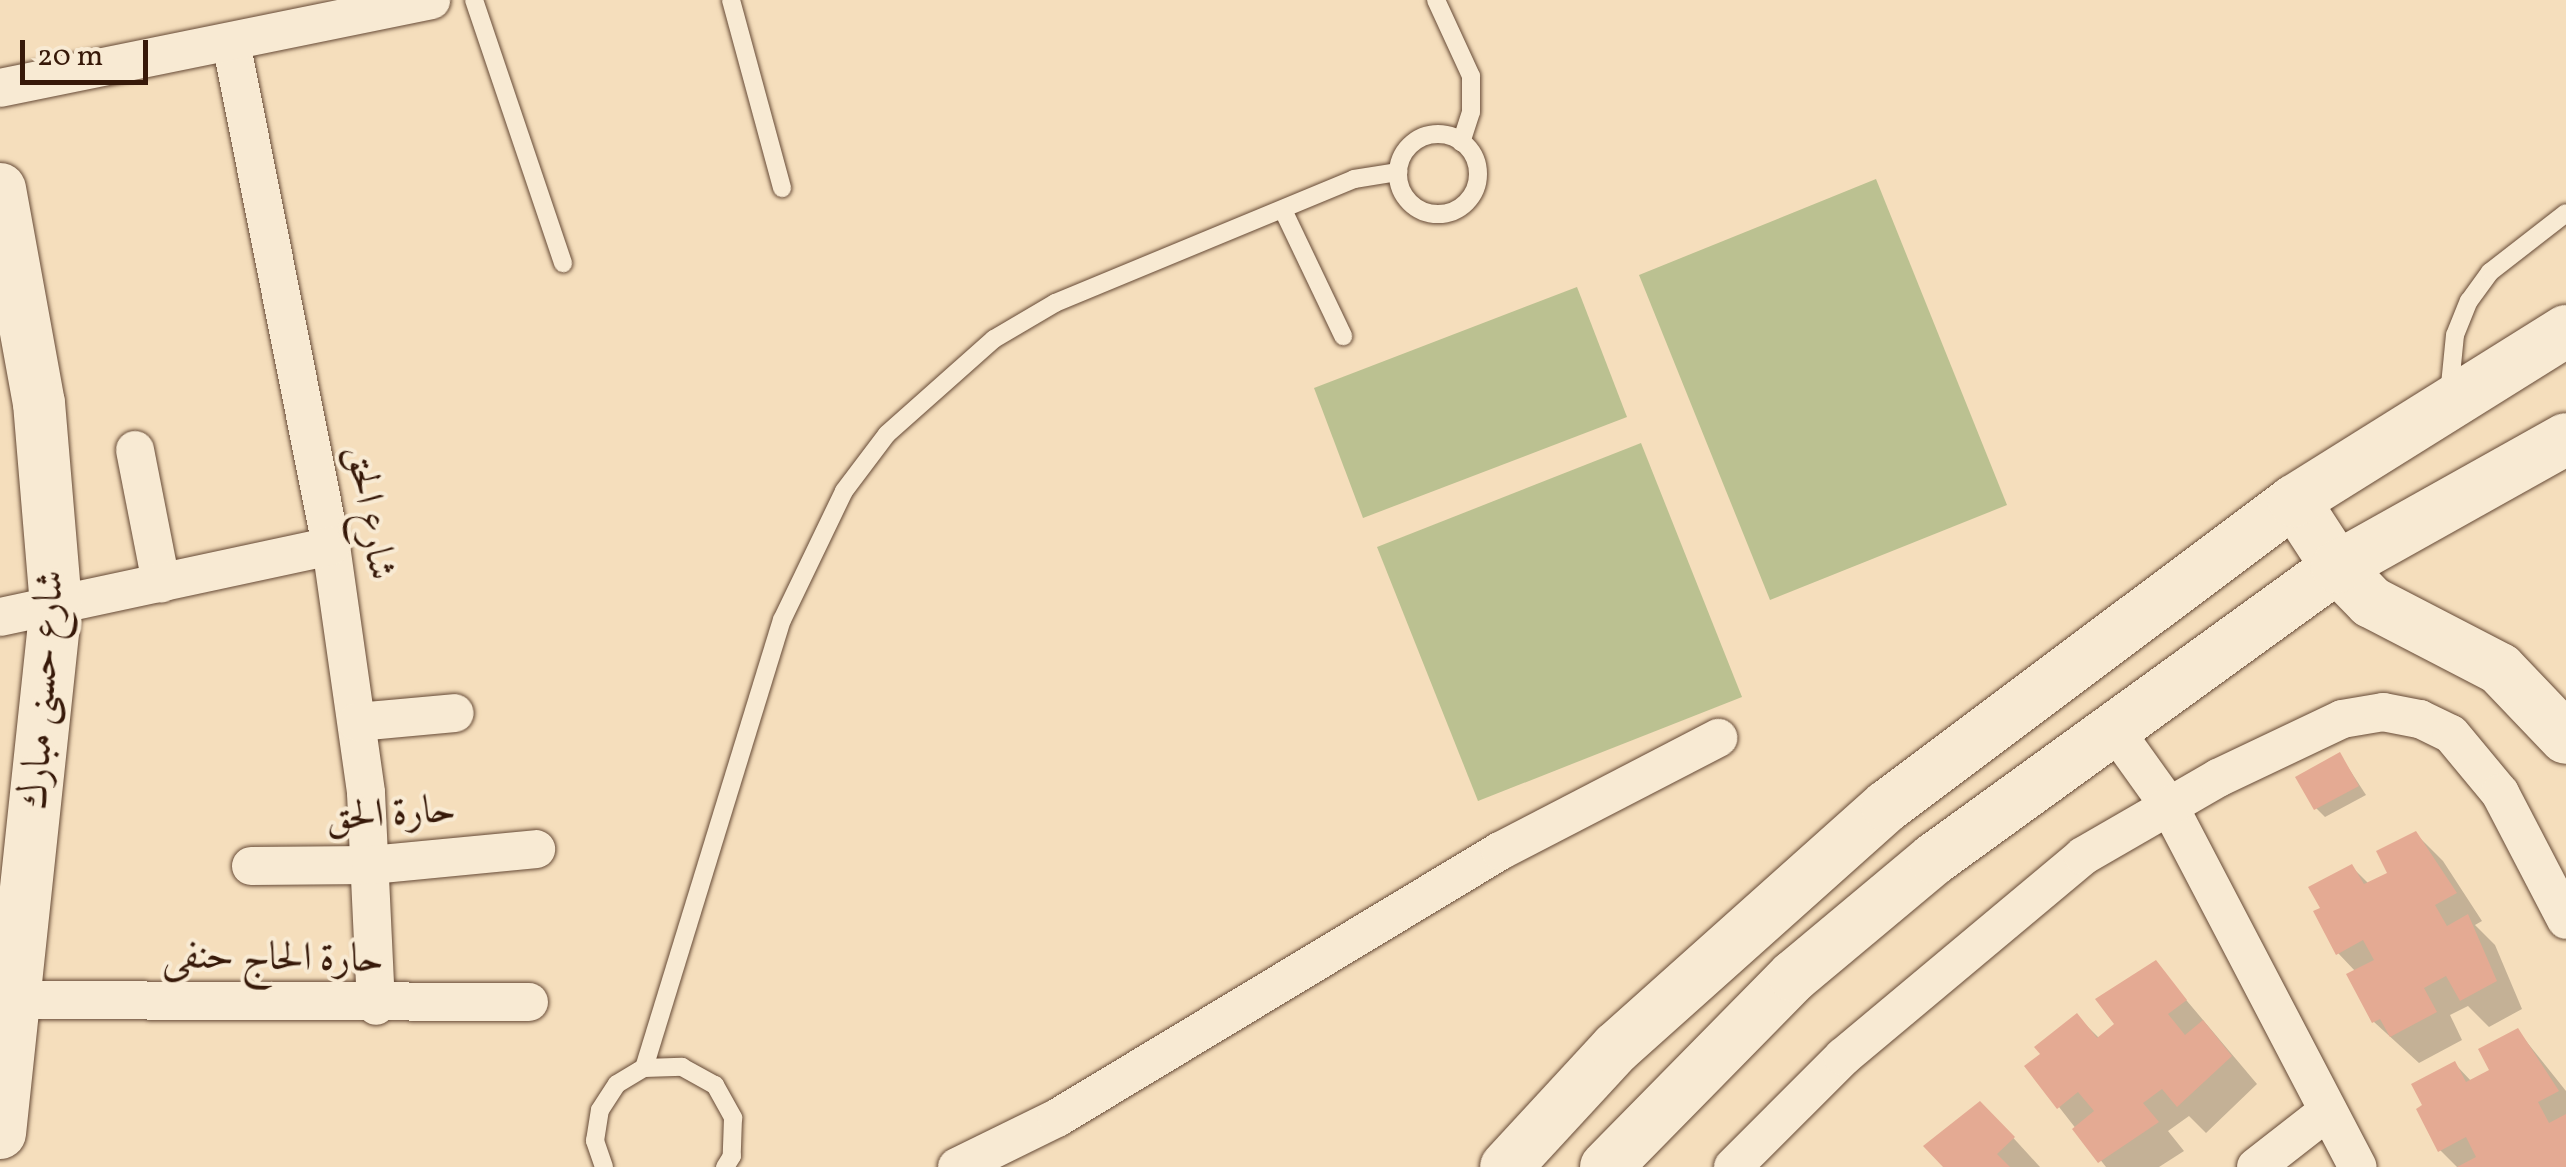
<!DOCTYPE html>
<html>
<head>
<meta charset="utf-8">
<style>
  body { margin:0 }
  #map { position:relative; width:2566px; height:1167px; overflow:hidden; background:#f5debc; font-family:Vollkorn,Amiri,serif }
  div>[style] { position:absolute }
  .green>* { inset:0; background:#bbc191 }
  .shadow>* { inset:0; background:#0003 }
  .building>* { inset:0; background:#e4aa93 }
  .roads { filter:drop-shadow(0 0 2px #664a36) drop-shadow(0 0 2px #664a36) }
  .lane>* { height:18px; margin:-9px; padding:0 9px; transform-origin:9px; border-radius:9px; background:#f8ead3 }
  .lane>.ring { margin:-9px; padding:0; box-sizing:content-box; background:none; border:18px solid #f8ead3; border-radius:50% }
  .street>* { height:38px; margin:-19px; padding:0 19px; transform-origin:19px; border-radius:19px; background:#f8ead3 }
  .secondary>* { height:52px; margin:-26px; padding:0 26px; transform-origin:26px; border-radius:26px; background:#f8ead3 }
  span { translate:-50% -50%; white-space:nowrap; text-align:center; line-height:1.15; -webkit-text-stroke:8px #f8ead3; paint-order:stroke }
  .street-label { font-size:40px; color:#371909 }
  .scale { position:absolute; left:20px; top:40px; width:128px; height:45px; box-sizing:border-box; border:5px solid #371909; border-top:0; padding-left:12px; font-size:30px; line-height:35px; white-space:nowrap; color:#371909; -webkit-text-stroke:8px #f8ead3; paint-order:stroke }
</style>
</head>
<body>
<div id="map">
  <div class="green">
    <div style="clip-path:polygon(1876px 179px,2007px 505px,1770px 600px,1639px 275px)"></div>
    <div style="clip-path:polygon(1577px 287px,1627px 417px,1363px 518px,1314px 388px)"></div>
    <div style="clip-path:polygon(1641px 443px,1742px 697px,1478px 801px,1377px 547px)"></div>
  </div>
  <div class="shadow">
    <div style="clip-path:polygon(2340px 755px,2366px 795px,2325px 817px,2316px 808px)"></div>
    <div style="clip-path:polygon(2416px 834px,2443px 861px,2482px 921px,2475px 925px,2495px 945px,2522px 1009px,2489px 1027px,2468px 1006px,2450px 1015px,2462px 1040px,2419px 1063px,2374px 1022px,2356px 972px,2338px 953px,2323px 909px,2352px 867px,2369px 884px,2390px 874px)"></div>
    <div style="clip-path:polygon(2155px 963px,2257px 1084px,2206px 1133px,2189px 1116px,2168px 1131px,2184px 1151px,2159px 1167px,2106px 1167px,2059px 1107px,2043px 1054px,2077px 1016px,2100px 1039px,2117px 1024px)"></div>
    <div style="clip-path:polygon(2518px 1031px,2566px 1091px,2566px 1167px,2457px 1167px,2440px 1150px,2455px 1064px,2472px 1082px,2492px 1071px)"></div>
    <div style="clip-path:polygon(2007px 1131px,2040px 1167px,1946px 1167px)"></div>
  </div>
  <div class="building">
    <div style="clip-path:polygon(2340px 752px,2359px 786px,2314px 810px,2295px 777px)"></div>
    <div style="clip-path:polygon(2416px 831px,2457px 893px,2435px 905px,2447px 926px,2468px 914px,2497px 981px,2460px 1001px,2446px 976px,2424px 988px,2437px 1012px,2390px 1037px,2380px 1019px,2372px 1023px,2346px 974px,2374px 960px,2363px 940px,2336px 955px,2313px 911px,2320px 908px,2308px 887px,2352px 864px,2364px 884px,2387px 873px,2376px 851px)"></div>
    <div style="clip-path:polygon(2156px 960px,2187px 1000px,2168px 1014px,2185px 1035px,2203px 1020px,2232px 1056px,2177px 1107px,2162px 1089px,2143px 1103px,2159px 1122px,2098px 1163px,2072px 1129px,2094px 1111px,2078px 1092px,2057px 1109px,2024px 1066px,2040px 1054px,2034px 1047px,2077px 1013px,2097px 1038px,2114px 1024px,2095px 999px)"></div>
    <div style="clip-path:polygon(2518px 1028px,2559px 1091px,2538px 1102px,2549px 1123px,2566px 1114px,2566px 1167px,2457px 1167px,2476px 1157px,2466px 1137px,2438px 1152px,2416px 1109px,2422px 1105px,2411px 1084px,2455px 1061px,2466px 1082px,2489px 1070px,2478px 1049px)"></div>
    <div style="clip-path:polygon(1980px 1101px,2015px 1137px,1997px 1154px,2010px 1167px,1943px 1167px,1923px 1146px)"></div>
  </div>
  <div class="roads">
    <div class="lane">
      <div style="left:474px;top:0;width:278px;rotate:71.3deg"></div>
      <div style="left:731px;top:0;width:195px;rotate:74.8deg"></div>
      <div style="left:1436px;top:0;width:84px;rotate:65.3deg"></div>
      <div style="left:1471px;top:76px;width:36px;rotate:90deg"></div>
      <div style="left:1471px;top:112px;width:32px;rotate:108deg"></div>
      <div class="ring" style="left:1398px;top:134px;width:62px;height:62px"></div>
      <div style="left:1283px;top:210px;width:140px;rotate:64.5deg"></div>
      <div style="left:2449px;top:395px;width:60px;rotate:-84.3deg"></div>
      <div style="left:2455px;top:335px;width:37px;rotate:-68deg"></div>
      <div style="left:2469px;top:301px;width:36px;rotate:-54deg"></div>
      <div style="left:2490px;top:272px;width:96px;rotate:-37.8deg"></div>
      <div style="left:644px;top:1068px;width:469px;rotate:-72.9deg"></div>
      <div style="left:782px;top:620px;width:143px;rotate:-64.3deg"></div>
      <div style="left:844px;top:491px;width:71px;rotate:-53deg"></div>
      <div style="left:887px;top:434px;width:143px;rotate:-41.6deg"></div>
      <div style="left:994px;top:339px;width:71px;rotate:-30.5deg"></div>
      <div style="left:1055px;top:303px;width:324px;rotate:-22.5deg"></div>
      <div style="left:1354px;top:179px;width:45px;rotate:-9deg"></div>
      <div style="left:604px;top:1167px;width:28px;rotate:-109deg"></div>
      <div style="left:595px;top:1141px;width:31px;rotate:-81deg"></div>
      <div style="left:600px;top:1110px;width:31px;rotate:-57deg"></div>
      <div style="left:617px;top:1084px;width:31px;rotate:-31deg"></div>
      <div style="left:644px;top:1068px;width:38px;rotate:-2deg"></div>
      <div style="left:682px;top:1067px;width:38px;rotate:29deg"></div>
      <div style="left:715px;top:1085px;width:38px;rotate:61deg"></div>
      <div style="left:733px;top:1118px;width:38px;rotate:92deg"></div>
      <div style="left:732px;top:1156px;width:13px;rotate:122deg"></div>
    </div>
    <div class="street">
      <div style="left:231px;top:42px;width:514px;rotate:78.78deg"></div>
      <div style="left:331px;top:546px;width:249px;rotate:81.9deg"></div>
      <div style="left:366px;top:793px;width:213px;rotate:87.3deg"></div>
      <div style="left:0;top:88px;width:440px;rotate:-11.5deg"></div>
      <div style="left:135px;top:450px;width:136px;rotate:78.9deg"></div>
      <div style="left:0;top:617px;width:339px;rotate:-12.1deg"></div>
      <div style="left:357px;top:722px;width:98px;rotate:-5.2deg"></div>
      <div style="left:2111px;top:725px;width:100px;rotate:54.4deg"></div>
      <div style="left:2169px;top:806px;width:407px;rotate:62.4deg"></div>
      <div style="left:251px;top:866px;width:120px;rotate:-0.5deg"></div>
      <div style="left:371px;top:865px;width:166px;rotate:-5.5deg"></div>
      <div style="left:15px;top:1000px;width:514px;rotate:0.22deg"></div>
      <div style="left:957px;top:1167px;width:111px;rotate:-26.1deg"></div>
      <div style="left:1057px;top:1118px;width:517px;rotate:-31.08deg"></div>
      <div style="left:1500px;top:851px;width:246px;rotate:-27.4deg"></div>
      <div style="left:1733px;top:1167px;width:156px;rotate:-45deg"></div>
      <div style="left:1843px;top:1057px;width:313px;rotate:-39.9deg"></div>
      <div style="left:2083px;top:856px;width:156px;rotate:-30deg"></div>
      <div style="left:2218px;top:778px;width:137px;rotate:-25.4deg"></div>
      <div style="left:2342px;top:719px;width:42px;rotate:-9.7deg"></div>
      <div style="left:2383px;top:712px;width:38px;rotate:11deg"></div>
      <div style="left:2420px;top:719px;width:34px;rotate:26deg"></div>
      <div style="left:2451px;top:734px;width:77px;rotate:50.3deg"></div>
      <div style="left:2500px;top:793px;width:143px;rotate:62.5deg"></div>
      <div style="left:2256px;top:1167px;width:91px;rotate:-37.9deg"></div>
    </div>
    <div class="secondary">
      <div style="left:0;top:189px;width:218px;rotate:79.7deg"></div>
      <div style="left:39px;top:403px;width:203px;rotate:85.2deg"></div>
      <div style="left:56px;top:605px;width:531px;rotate:96.05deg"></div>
      <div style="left:2294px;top:501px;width:79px;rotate:56.9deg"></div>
      <div style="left:2337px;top:567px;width:49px;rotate:45.8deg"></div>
      <div style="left:2371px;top:602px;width:145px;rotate:27.4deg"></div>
      <div style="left:2500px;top:669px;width:95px;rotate:46.3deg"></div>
      <div style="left:1506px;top:1167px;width:162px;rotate:-47.3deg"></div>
      <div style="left:1616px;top:1048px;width:363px;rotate:-41.8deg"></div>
      <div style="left:1887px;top:806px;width:509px;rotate:-36.85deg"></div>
      <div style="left:2294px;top:501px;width:321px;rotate:-32deg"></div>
      <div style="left:1606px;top:1167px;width:268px;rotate:-45.5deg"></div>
      <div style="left:1794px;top:976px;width:182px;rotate:-39.9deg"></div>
      <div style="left:1934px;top:859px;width:498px;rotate:-35.9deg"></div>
      <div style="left:2337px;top:567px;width:262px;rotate:-29.2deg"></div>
    </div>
  </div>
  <div class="street-label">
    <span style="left:369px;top:513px;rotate:80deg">شارع الحق</span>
    <span style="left:44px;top:690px;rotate:-86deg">شارع حسنى مبارك</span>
    <span style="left:391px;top:815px;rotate:-4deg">حارة الحق</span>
    <span style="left:273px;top:959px;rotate:1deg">حارة الحاج حنفى</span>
  </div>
  <div class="scale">20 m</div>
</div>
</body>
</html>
